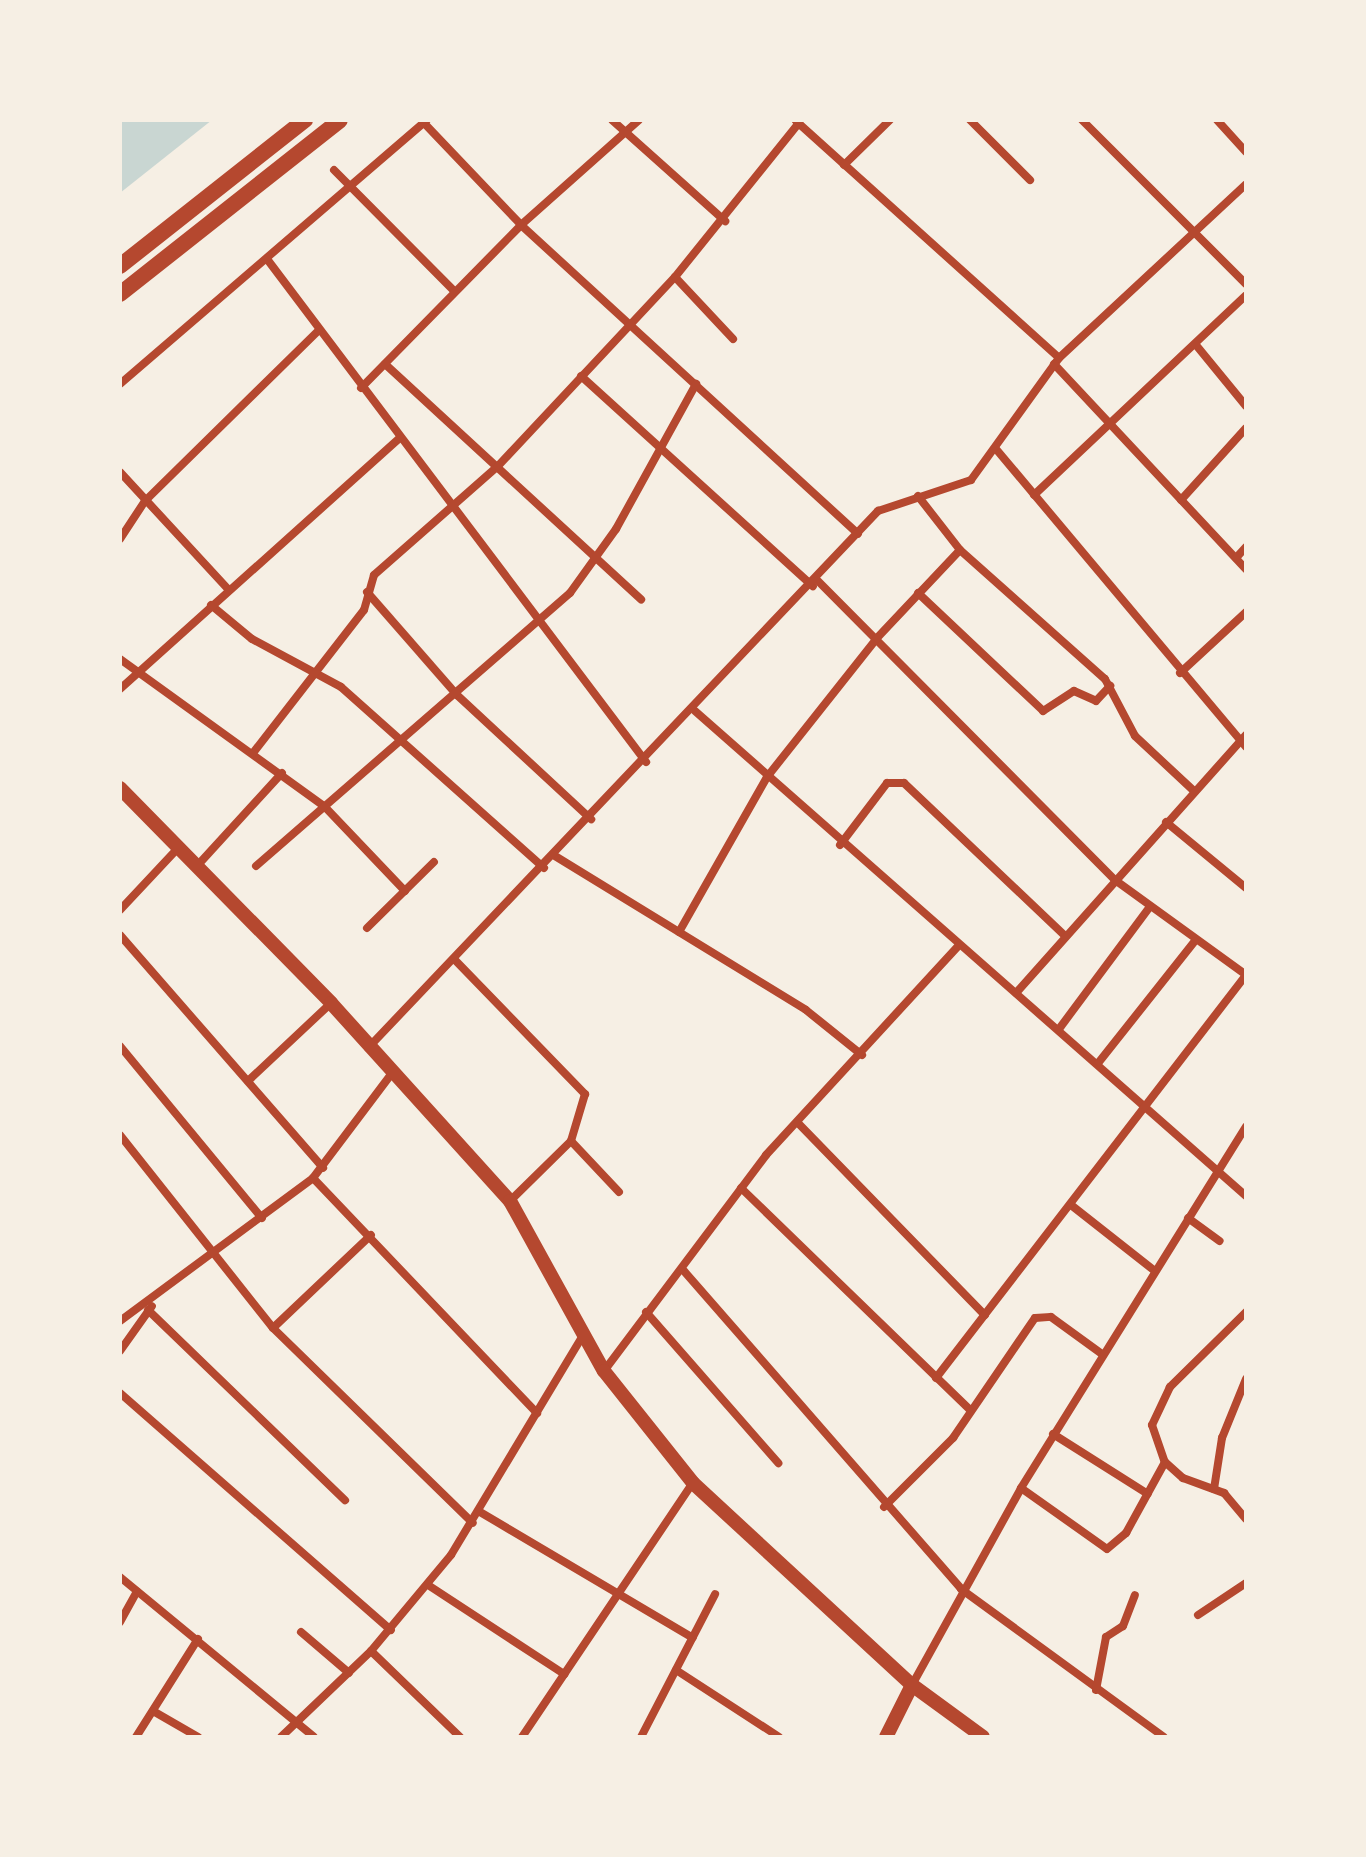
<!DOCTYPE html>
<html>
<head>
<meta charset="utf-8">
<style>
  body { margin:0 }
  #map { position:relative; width:1366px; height:1857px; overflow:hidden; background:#f6efe4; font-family:Manrope,sans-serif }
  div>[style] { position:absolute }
  .water>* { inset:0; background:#c9d6d2 }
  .minor>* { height:8px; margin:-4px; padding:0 4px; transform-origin:4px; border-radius:4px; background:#b5482f }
  .tertiary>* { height:14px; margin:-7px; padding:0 7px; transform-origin:7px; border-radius:7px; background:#b5482f }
  .secondary>* { height:16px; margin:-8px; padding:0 8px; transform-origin:8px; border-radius:8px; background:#b5482f }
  span { translate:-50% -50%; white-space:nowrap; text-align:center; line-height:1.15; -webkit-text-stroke:7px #f6efe4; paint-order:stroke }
  .frame { position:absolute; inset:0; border:122px solid #f6efe4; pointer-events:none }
</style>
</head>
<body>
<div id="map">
  <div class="water">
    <div style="clip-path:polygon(120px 120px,212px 120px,120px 193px)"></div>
  </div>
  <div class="minor">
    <div style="left:612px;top:120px;width:152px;rotate:41.8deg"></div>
    <div style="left:970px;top:120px;width:85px;rotate:45deg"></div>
    <div style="left:1082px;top:120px;width:232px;rotate:45deg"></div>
    <div style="left:1217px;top:120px;width:43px;rotate:47.8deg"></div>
    <div style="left:796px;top:121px;width:354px;rotate:42deg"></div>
    <div style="left:424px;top:123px;width:141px;rotate:46.4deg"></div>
    <div style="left:521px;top:225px;width:457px;rotate:42.5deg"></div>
    <div style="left:844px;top:165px;width:64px;rotate:-44.4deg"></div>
    <div style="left:334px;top:170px;width:170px;rotate:45.2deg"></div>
    <div style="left:267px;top:259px;width:630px;rotate:53deg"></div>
    <div style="left:675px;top:277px;width:85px;rotate:46.9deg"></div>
    <div style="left:1196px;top:345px;width:79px;rotate:50.7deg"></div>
    <div style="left:385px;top:364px;width:348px;rotate:42.6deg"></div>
    <div style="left:1054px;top:364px;width:281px;rotate:46.9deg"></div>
    <div style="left:581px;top:376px;width:313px;rotate:42.2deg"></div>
    <div style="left:120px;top:384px;width:405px;rotate:-40.7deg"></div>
    <div style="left:361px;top:388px;width:228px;rotate:-45.5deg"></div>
    <div style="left:521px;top:225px;width:158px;rotate:-41.7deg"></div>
    <div style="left:996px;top:449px;width:389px;rotate:50deg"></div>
    <div style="left:120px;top:472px;width:159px;rotate:47.3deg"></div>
    <div style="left:1034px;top:495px;width:291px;rotate:-43.3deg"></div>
    <div style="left:918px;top:496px;width:68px;rotate:52.1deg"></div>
    <div style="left:960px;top:550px;width:194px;rotate:41.7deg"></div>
    <div style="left:1105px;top:679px;width:64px;rotate:62.2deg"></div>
    <div style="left:1135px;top:736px;width:81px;rotate:43deg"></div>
    <div style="left:1181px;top:500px;width:97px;rotate:-47.9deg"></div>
    <div style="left:120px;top:539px;width:45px;rotate:-56.7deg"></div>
    <div style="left:145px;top:501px;width:244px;rotate:-44.5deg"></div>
    <div style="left:1236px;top:558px;width:15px;rotate:-48deg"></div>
    <div style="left:818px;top:581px;width:421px;rotate:45.2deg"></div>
    <div style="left:1115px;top:880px;width:162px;rotate:35.9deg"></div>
    <div style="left:367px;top:592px;width:137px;rotate:48.9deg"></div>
    <div style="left:457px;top:695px;width:183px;rotate:42.8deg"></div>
    <div style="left:918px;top:593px;width:172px;rotate:43.3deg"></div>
    <div style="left:1043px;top:711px;width:37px;rotate:-33deg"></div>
    <div style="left:1074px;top:691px;width:24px;rotate:24deg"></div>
    <div style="left:1096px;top:701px;width:21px;rotate:-47deg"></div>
    <div style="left:211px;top:605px;width:53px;rotate:39.7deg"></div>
    <div style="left:252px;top:639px;width:101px;rotate:28.3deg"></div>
    <div style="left:341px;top:687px;width:272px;rotate:41.7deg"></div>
    <div style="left:120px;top:659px;width:253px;rotate:35.8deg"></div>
    <div style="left:325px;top:807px;width:116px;rotate:46.4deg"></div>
    <div style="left:1180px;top:673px;width:90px;rotate:-42.7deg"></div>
    <div style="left:120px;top:689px;width:375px;rotate:-41.9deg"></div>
    <div style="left:695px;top:711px;width:734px;rotate:41.35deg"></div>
    <div style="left:253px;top:753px;width:181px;rotate:-52.2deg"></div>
    <div style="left:364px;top:610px;width:36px;rotate:-74deg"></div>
    <div style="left:374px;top:575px;width:165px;rotate:-41.3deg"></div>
    <div style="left:498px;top:466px;width:259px;rotate:-46.9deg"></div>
    <div style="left:675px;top:277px;width:198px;rotate:-51.2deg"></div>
    <div style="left:1166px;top:822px;width:104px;rotate:39.5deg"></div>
    <div style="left:840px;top:845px;width:78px;rotate:-52.8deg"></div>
    <div style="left:887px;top:783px;width:17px"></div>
    <div style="left:904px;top:783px;width:222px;rotate:43.5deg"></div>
    <div style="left:555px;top:856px;width:294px;rotate:31.5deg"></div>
    <div style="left:806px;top:1010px;width:72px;rotate:38.8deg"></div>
    <div style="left:197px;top:866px;width:126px;rotate:-47.6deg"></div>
    <div style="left:256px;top:866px;width:416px;rotate:-41deg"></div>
    <div style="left:570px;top:593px;width:79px;rotate:-54.3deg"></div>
    <div style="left:616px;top:529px;width:166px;rotate:-61.1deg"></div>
    <div style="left:120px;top:910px;width:85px;rotate:-46.9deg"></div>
    <div style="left:367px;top:928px;width:94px;rotate:-44.6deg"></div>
    <div style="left:679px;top:932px;width:178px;rotate:-60.4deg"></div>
    <div style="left:767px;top:777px;width:177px;rotate:-51.6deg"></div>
    <div style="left:877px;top:638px;width:121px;rotate:-46.7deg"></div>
    <div style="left:120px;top:935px;width:309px;rotate:48.9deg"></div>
    <div style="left:455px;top:960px;width:187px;rotate:45.9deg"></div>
    <div style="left:585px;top:1094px;width:49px;rotate:106.6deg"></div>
    <div style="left:571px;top:1141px;width:86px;rotate:135.5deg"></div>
    <div style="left:1016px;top:993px;width:346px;rotate:-48.3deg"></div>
    <div style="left:1059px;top:1029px;width:151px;rotate:-53.4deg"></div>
    <div style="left:120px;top:1046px;width:223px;rotate:50.5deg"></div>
    <div style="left:368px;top:1048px;width:741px;rotate:-46.48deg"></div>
    <div style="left:878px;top:511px;width:98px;rotate:-18.4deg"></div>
    <div style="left:971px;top:480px;width:150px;rotate:-54.2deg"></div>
    <div style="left:1059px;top:358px;width:255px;rotate:-42.9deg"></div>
    <div style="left:1099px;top:1062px;width:154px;rotate:-51.6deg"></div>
    <div style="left:248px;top:1081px;width:114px;rotate:-43.2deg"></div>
    <div style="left:798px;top:1123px;width:268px;rotate:45.8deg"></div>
    <div style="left:120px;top:1135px;width:246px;rotate:51.6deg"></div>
    <div style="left:273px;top:1328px;width:279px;rotate:44.3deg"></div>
    <div style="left:571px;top:1141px;width:70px;rotate:46.7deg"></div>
    <div style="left:313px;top:1178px;width:325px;rotate:46.4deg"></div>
    <div style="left:741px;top:1188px;width:319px;rotate:44.1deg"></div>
    <div style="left:1071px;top:1205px;width:107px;rotate:38.2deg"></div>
    <div style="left:1188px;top:1218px;width:39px;rotate:36deg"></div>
    <div style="left:684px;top:1271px;width:422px;rotate:48.9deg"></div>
    <div style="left:961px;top:1589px;width:251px;rotate:36.1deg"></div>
    <div style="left:148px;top:1310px;width:274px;rotate:44deg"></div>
    <div style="left:646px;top:1312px;width:201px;rotate:48.8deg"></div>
    <div style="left:1246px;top:1312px;width:107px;rotate:135.4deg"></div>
    <div style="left:1170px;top:1387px;width:42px;rotate:115.3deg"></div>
    <div style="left:1152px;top:1425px;width:39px;rotate:71deg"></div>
    <div style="left:1165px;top:1462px;width:24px;rotate:42deg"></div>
    <div style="left:1183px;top:1478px;width:44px;rotate:20.1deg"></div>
    <div style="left:1224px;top:1493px;width:34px;rotate:50deg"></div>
    <div style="left:120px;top:1321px;width:240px;rotate:-36.5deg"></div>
    <div style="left:313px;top:1178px;width:128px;rotate:-53deg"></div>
    <div style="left:273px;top:1328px;width:135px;rotate:-43.5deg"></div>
    <div style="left:120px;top:1351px;width:55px;rotate:-54.6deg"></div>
    <div style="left:604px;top:1371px;width:270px;rotate:-53.1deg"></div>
    <div style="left:766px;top:1155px;width:284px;rotate:-47.4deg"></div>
    <div style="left:936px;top:1378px;width:508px;rotate:-52.43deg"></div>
    <div style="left:120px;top:1393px;width:360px;rotate:41.2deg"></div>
    <div style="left:1053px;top:1434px;width:112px;rotate:32.3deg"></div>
    <div style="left:1021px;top:1488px;width:105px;rotate:35.3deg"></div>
    <div style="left:1107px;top:1549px;width:25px;rotate:-40deg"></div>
    <div style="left:1126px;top:1533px;width:81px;rotate:-61.2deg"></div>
    <div style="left:1214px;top:1489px;width:52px;rotate:-81.1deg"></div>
    <div style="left:1222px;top:1438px;width:64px;rotate:-67.9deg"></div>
    <div style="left:884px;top:1507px;width:98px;rotate:-45deg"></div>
    <div style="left:953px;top:1438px;width:145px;rotate:-55.7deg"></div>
    <div style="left:1035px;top:1318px;width:16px;rotate:-4deg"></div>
    <div style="left:1051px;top:1317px;width:63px;rotate:36deg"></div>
    <div style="left:480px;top:1512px;width:247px;rotate:30.6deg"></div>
    <div style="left:120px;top:1577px;width:251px;rotate:39.5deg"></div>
    <div style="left:428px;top:1585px;width:163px;rotate:33.2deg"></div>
    <div style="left:1198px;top:1615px;width:58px;rotate:-33.7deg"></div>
    <div style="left:120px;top:1622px;width:35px;rotate:-61deg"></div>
    <div style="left:301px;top:1632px;width:63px;rotate:40.5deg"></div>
    <div style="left:371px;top:1651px;width:124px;rotate:44deg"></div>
    <div style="left:676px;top:1670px;width:123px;rotate:33deg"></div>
    <div style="left:912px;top:1685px;width:225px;rotate:-61deg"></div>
    <div style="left:1021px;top:1488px;width:426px;rotate:-58.1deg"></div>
    <div style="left:1096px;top:1690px;width:54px;rotate:-79.3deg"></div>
    <div style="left:1106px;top:1637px;width:20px;rotate:-33deg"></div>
    <div style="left:1123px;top:1626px;width:33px;rotate:-69deg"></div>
    <div style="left:153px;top:1711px;width:52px;rotate:30deg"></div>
    <div style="left:136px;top:1737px;width:116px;rotate:-57.7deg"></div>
    <div style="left:281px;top:1737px;width:124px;rotate:-43.7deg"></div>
    <div style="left:371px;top:1651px;width:125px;rotate:-50.2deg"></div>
    <div style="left:451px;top:1555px;width:257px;rotate:-59deg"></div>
    <div style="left:522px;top:1737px;width:306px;rotate:-56.1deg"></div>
    <div style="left:641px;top:1737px;width:161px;rotate:-62.6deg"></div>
  </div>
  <div class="tertiary">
    <div style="left:120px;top:788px;width:301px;rotate:45.5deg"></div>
    <div style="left:331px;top:1003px;width:267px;rotate:47.9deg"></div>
    <div style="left:510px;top:1201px;width:194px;rotate:61.1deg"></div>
    <div style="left:604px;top:1371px;width:143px;rotate:51.5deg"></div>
    <div style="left:693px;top:1483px;width:298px;rotate:42.7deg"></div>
    <div style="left:912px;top:1685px;width:88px;rotate:36.2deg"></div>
    <div style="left:886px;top:1737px;width:58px;rotate:-63.4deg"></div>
  </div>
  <div class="secondary">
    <div style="left:120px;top:266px;width:236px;rotate:-38.3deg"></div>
    <div style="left:120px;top:294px;width:280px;rotate:-38.3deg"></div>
  </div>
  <div class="frame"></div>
</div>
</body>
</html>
